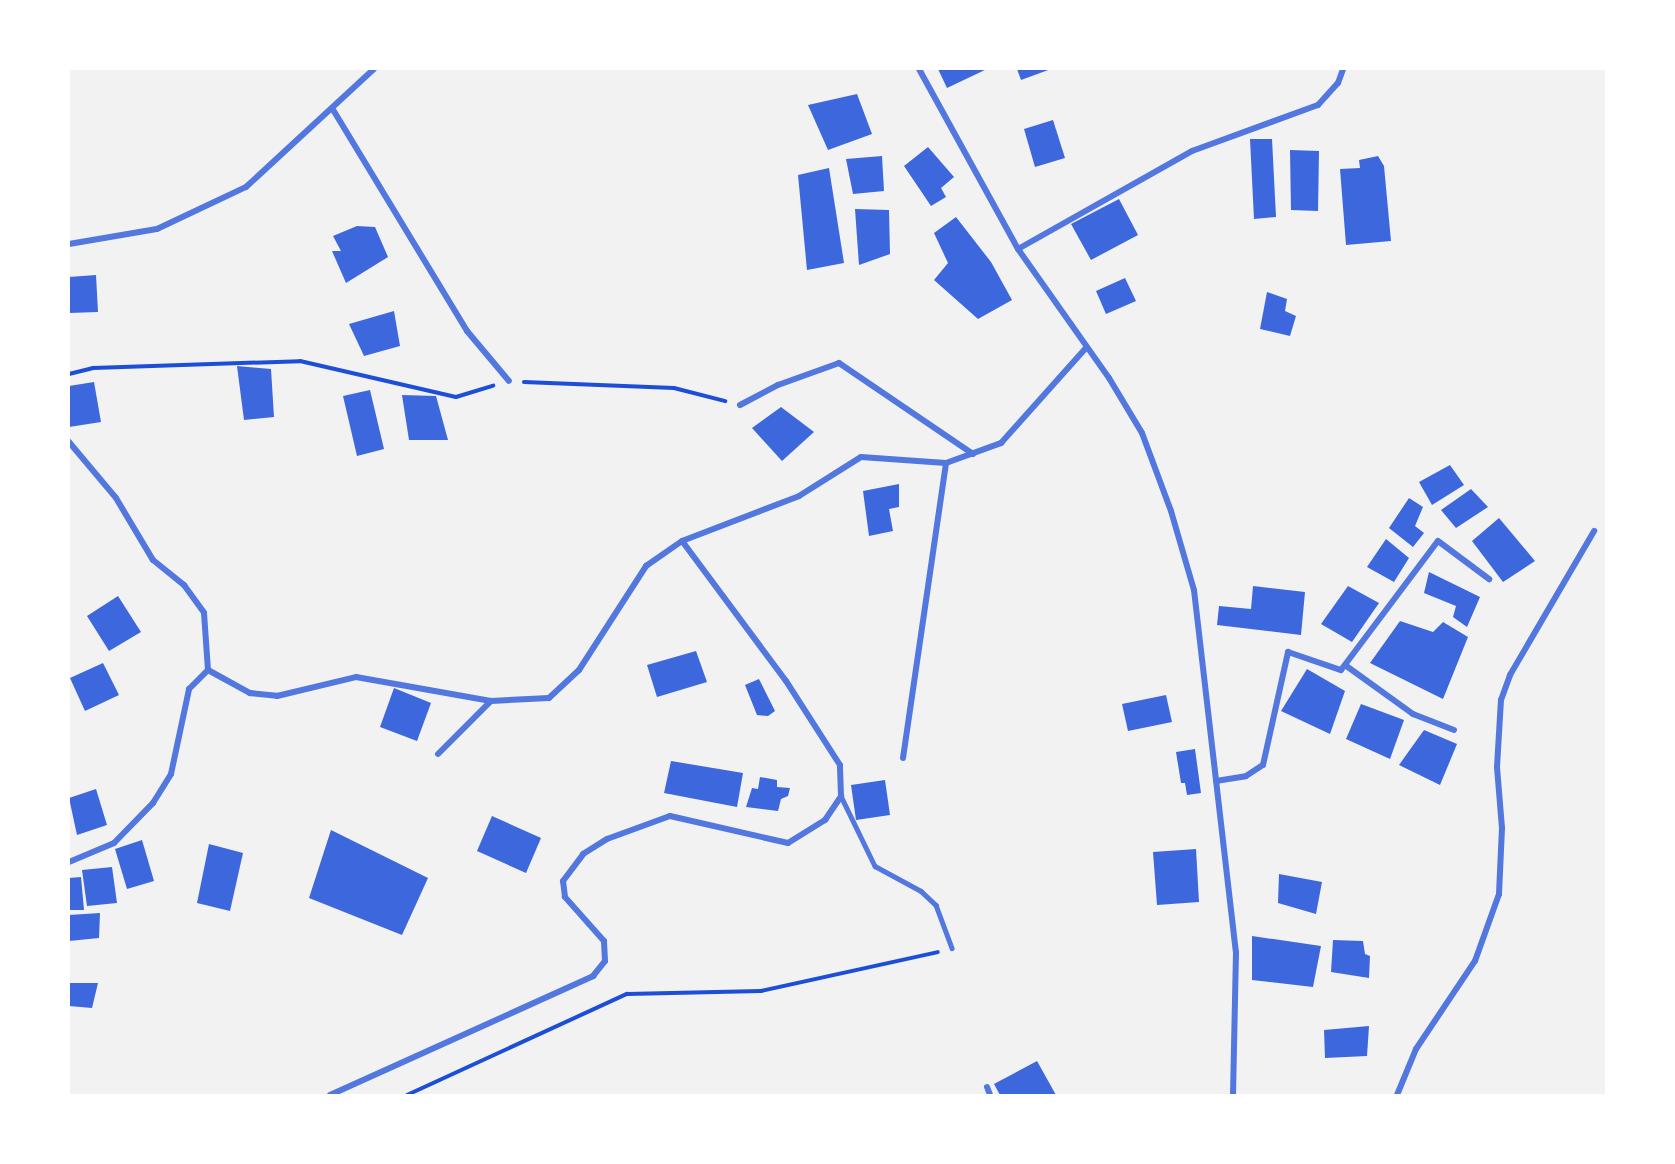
<!DOCTYPE html>
<html>
<head>
<meta charset="utf-8">
<style>
  body { margin:0 }
  #map { position:relative; width:1675px; height:1164px; overflow:hidden; background:#f2f2f2; font-family:Cabin,sans-serif }
  div>[style] { position:absolute }
  .building>* { inset:0; background:#3d67dc }
  .path>* { height:4px; margin:-2px; padding:0 2px; transform-origin:2px; border-radius:2px; background:#1d4ed8 }
  .service>* { height:4.5px; margin:-2.25px; padding:0 2.25px; transform-origin:2.25px; border-radius:2.25px; background:#5277de }
  .minor>* { height:6px; margin:-3px; padding:0 3px; transform-origin:3px; border-radius:3px; background:#5277de }
  span { translate:-50% -50%; white-space:nowrap; text-align:center; line-height:1.15; -webkit-text-stroke:4.5px #fff; paint-order:stroke }
  .frame { position:absolute; inset:0; border:70px solid #fff; pointer-events:none }
</style>
</head>
<body>
<div id="map">
  <div class="building">
    <div style="clip-path:polygon(938px 69px,987px 69px,947px 88px)"></div>
    <div style="clip-path:polygon(1017px 69px,1051px 69px,1021px 80px)"></div>
    <div style="clip-path:polygon(857px 94px,872px 134px,828px 150px,808px 105px)"></div>
    <div style="clip-path:polygon(1053px 120px,1065px 158px,1035px 167px,1024px 129px)"></div>
    <div style="clip-path:polygon(1250px 139px,1272px 139px,1276px 217px,1254px 219px)"></div>
    <div style="clip-path:polygon(928px 147px,954px 177px,941px 188px,946px 197px,931px 206px,904px 166px)"></div>
    <div style="clip-path:polygon(1290px 150px,1319px 151px,1318px 211px,1291px 210px)"></div>
    <div style="clip-path:polygon(882px 156px,884px 191px,853px 194px,846px 159px)"></div>
    <div style="clip-path:polygon(1378px 156px,1384px 166px,1391px 241px,1346px 245px,1340px 169px,1360px 168px,1359px 160px)"></div>
    <div style="clip-path:polygon(829px 168px,844px 263px,807px 270px,798px 175px)"></div>
    <div style="clip-path:polygon(1119px 199px,1138px 235px,1091px 260px,1071px 224px)"></div>
    <div style="clip-path:polygon(855px 209px,889px 210px,890px 254px,859px 265px)"></div>
    <div style="clip-path:polygon(956px 217px,991px 262px,1012px 300px,978px 319px,934px 280px,948px 263px,934px 233px)"></div>
    <div style="clip-path:polygon(357px 226px,375px 227px,388px 257px,346px 283px,332px 251px,341px 251px,333px 236px)"></div>
    <div style="clip-path:polygon(96px 275px,98px 312px,69px 313px,69px 277px)"></div>
    <div style="clip-path:polygon(1125px 278px,1136px 301px,1106px 314px,1096px 291px)"></div>
    <div style="clip-path:polygon(1267px 292px,1287px 299px,1285px 311px,1296px 316px,1290px 336px,1260px 329px)"></div>
    <div style="clip-path:polygon(394px 311px,400px 346px,364px 356px,349px 324px)"></div>
    <div style="clip-path:polygon(237px 366px,271px 369px,274px 417px,244px 420px)"></div>
    <div style="clip-path:polygon(94px 382px,101px 422px,69px 427px,69px 386px)"></div>
    <div style="clip-path:polygon(370px 390px,384px 449px,357px 456px,343px 396px)"></div>
    <div style="clip-path:polygon(402px 395px,436px 396px,448px 440px,409px 440px)"></div>
    <div style="clip-path:polygon(781px 407px,814px 432px,782px 461px,752px 428px)"></div>
    <div style="clip-path:polygon(1450px 465px,1464px 485px,1432px 505px,1419px 482px)"></div>
    <div style="clip-path:polygon(899px 484px,899px 507px,889px 509px,893px 531px,869px 536px,863px 491px)"></div>
    <div style="clip-path:polygon(1471px 489px,1488px 507px,1456px 528px,1441px 510px)"></div>
    <div style="clip-path:polygon(1409px 498px,1423px 507px,1415px 526px,1424px 533px,1413px 547px,1389px 528px)"></div>
    <div style="clip-path:polygon(1499px 518px,1535px 561px,1503px 582px,1472px 541px)"></div>
    <div style="clip-path:polygon(1386px 539px,1409px 558px,1394px 582px,1367px 567px)"></div>
    <div style="clip-path:polygon(1429px 572px,1480px 597px,1467px 627px,1453px 617px,1456px 606px,1424px 593px)"></div>
    <div style="clip-path:polygon(1253px 586px,1305px 592px,1301px 635px,1217px 625px,1219px 606px,1251px 609px)"></div>
    <div style="clip-path:polygon(1348px 586px,1379px 603px,1352px 642px,1321px 624px)"></div>
    <div style="clip-path:polygon(118px 596px,141px 632px,109px 651px,87px 616px)"></div>
    <div style="clip-path:polygon(1400px 621px,1433px 632px,1443px 622px,1468px 637px,1443px 699px,1370px 663px)"></div>
    <div style="clip-path:polygon(696px 651px,707px 682px,657px 697px,647px 665px)"></div>
    <div style="clip-path:polygon(103px 663px,119px 695px,85px 711px,70px 678px)"></div>
    <div style="clip-path:polygon(1307px 669px,1345px 691px,1330px 734px,1281px 711px)"></div>
    <div style="clip-path:polygon(759px 679px,775px 711px,768px 716px,757px 715px,745px 685px)"></div>
    <div style="clip-path:polygon(394px 688px,431px 703px,417px 741px,380px 727px)"></div>
    <div style="clip-path:polygon(1166px 695px,1172px 722px,1128px 731px,1122px 704px)"></div>
    <div style="clip-path:polygon(1361px 704px,1404px 720px,1390px 759px,1346px 739px)"></div>
    <div style="clip-path:polygon(1424px 730px,1457px 744px,1440px 785px,1399px 765px)"></div>
    <div style="clip-path:polygon(1195px 749px,1201px 793px,1187px 795px,1185px 783px,1181px 783px,1176px 752px)"></div>
    <div style="clip-path:polygon(671px 761px,743px 773px,737px 807px,664px 793px)"></div>
    <div style="clip-path:polygon(760px 777px,777px 780px,777px 787px,790px 788px,788px 796px,781px 799px,778px 811px,746px 807px,752px 788px,758px 789px)"></div>
    <div style="clip-path:polygon(885px 780px,890px 815px,856px 820px,851px 785px)"></div>
    <div style="clip-path:polygon(96px 789px,107px 825px,77px 835px,69px 798px)"></div>
    <div style="clip-path:polygon(492px 816px,541px 838px,526px 873px,477px 851px)"></div>
    <div style="clip-path:polygon(331px 830px,428px 878px,402px 935px,309px 898px)"></div>
    <div style="clip-path:polygon(142px 840px,154px 881px,127px 889px,115px 849px)"></div>
    <div style="clip-path:polygon(209px 844px,243px 853px,230px 911px,197px 903px)"></div>
    <div style="clip-path:polygon(1196px 849px,1199px 902px,1157px 905px,1153px 852px)"></div>
    <div style="clip-path:polygon(112px 867px,117px 903px,87px 906px,82px 870px)"></div>
    <div style="clip-path:polygon(1279px 874px,1322px 882px,1316px 914px,1278px 903px)"></div>
    <div style="clip-path:polygon(81px 877px,84px 910px,69px 910px,69px 878px)"></div>
    <div style="clip-path:polygon(100px 913px,99px 938px,69px 941px,69px 915px)"></div>
    <div style="clip-path:polygon(1252px 936px,1321px 946px,1313px 987px,1252px 980px)"></div>
    <div style="clip-path:polygon(1333px 940px,1363px 941px,1365px 954px,1370px 956px,1369px 978px,1331px 972px)"></div>
    <div style="clip-path:polygon(69px 983px,98px 983px,92px 1008px,69px 1006px)"></div>
    <div style="clip-path:polygon(1369px 1026px,1367px 1056px,1325px 1058px,1324px 1030px)"></div>
    <div style="clip-path:polygon(1037px 1061px,1056px 1095px,1000px 1095px,994px 1084px)"></div>
  </div>
  <div class="path">
    <div style="left:69px;top:374px;width:25px;rotate:-14deg"></div>
    <div style="left:93px;top:368px;width:207px;rotate:-1.9deg"></div>
    <div style="left:300px;top:361px;width:160px;rotate:13deg"></div>
    <div style="left:456px;top:397px;width:39px;rotate:-17deg"></div>
    <div style="left:524px;top:382px;width:150px;rotate:2.3deg"></div>
    <div style="left:674px;top:388px;width:53px;rotate:14.3deg"></div>
    <div style="left:407px;top:1095px;width:242px;rotate:-24.7deg"></div>
    <div style="left:627px;top:994px;width:134px;rotate:-1.3deg"></div>
    <div style="left:761px;top:991px;width:181px;rotate:-12.4deg"></div>
  </div>
  <div class="service">
    <div style="left:841px;top:796px;width:78px;rotate:64.1deg"></div>
    <div style="left:875px;top:866px;width:52px;rotate:28.5deg"></div>
    <div style="left:921px;top:891px;width:21px;rotate:43deg"></div>
    <div style="left:936px;top:905px;width:46px;rotate:69.6deg"></div>
  </div>
  <div class="minor">
    <div style="left:919px;top:69px;width:205px;rotate:61.2deg"></div>
    <div style="left:1018px;top:249px;width:158px;rotate:54.8deg"></div>
    <div style="left:1109px;top:378px;width:64px;rotate:59deg"></div>
    <div style="left:1142px;top:433px;width:83px;rotate:69.6deg"></div>
    <div style="left:1171px;top:511px;width:82px;rotate:73.8deg"></div>
    <div style="left:1194px;top:590px;width:364px;rotate:83.4deg"></div>
    <div style="left:1236px;top:952px;width:143px;rotate:91.2deg"></div>
    <div style="left:332px;top:108px;width:261px;rotate:58.8deg"></div>
    <div style="left:467px;top:331px;width:65px;rotate:50deg"></div>
    <div style="left:69px;top:244px;width:89px;rotate:-9.7deg"></div>
    <div style="left:157px;top:229px;width:98px;rotate:-25.3deg"></div>
    <div style="left:246px;top:187px;width:174px;rotate:-42.7deg"></div>
    <div style="left:1018px;top:249px;width:200px;rotate:-29.4deg"></div>
    <div style="left:1192px;top:151px;width:134px;rotate:-20.1deg"></div>
    <div style="left:1318px;top:105px;width:30px;rotate:-48deg"></div>
    <div style="left:1338px;top:83px;width:15px;rotate:-70deg"></div>
    <div style="left:740px;top:405px;width:43px;rotate:-27.8deg"></div>
    <div style="left:778px;top:385px;width:65px;rotate:-19.8deg"></div>
    <div style="left:839px;top:363px;width:162px;rotate:34.2deg"></div>
    <div style="left:69px;top:442px;width:73px;rotate:50deg"></div>
    <div style="left:116px;top:498px;width:72px;rotate:59.2deg"></div>
    <div style="left:153px;top:560px;width:40px;rotate:39deg"></div>
    <div style="left:184px;top:585px;width:34px;rotate:54deg"></div>
    <div style="left:204px;top:613px;width:57px;rotate:86deg"></div>
    <div style="left:1345px;top:665px;width:84px;rotate:35.8deg"></div>
    <div style="left:1413px;top:714px;width:44px;rotate:21.3deg"></div>
    <div style="left:438px;top:754px;width:75px;rotate:-45deg"></div>
    <div style="left:491px;top:701px;width:58px;rotate:-3deg"></div>
    <div style="left:549px;top:698px;width:41px;rotate:-43deg"></div>
    <div style="left:579px;top:670px;width:124px;rotate:-57.2deg"></div>
    <div style="left:646px;top:566px;width:44px;rotate:-34.8deg"></div>
    <div style="left:903px;top:758px;width:298px;rotate:-81.7deg"></div>
    <div style="left:946px;top:463px;width:59px;rotate:-20deg"></div>
    <div style="left:1001px;top:443px;width:127px;rotate:-48.2deg"></div>
    <div style="left:1216px;top:781px;width:30px;rotate:-9deg"></div>
    <div style="left:1246px;top:776px;width:20px;rotate:-33deg"></div>
    <div style="left:1263px;top:765px;width:116px;rotate:-77.5deg"></div>
    <div style="left:1288px;top:652px;width:56px;rotate:18.8deg"></div>
    <div style="left:1341px;top:670px;width:161px;rotate:-53.1deg"></div>
    <div style="left:1438px;top:541px;width:64px;rotate:36.7deg"></div>
    <div style="left:69px;top:862px;width:49px;rotate:-22.9deg"></div>
    <div style="left:114px;top:843px;width:56px;rotate:-45.7deg"></div>
    <div style="left:153px;top:803px;width:34px;rotate:-58deg"></div>
    <div style="left:171px;top:774px;width:87px;rotate:-78deg"></div>
    <div style="left:189px;top:689px;width:27px;rotate:-45deg"></div>
    <div style="left:208px;top:670px;width:48px;rotate:28.7deg"></div>
    <div style="left:250px;top:693px;width:27px;rotate:6deg"></div>
    <div style="left:277px;top:696px;width:81px;rotate:-13.5deg"></div>
    <div style="left:356px;top:677px;width:137px;rotate:10.1deg"></div>
    <div style="left:987px;top:1087px;width:9px;rotate:69deg"></div>
    <div style="left:330px;top:1095px;width:289px;rotate:-24.3deg"></div>
    <div style="left:593px;top:976px;width:19px;rotate:-51deg"></div>
    <div style="left:605px;top:961px;width:20px;rotate:-93deg"></div>
    <div style="left:604px;top:941px;width:59px;rotate:-131.6deg"></div>
    <div style="left:565px;top:897px;width:16px;rotate:-97deg"></div>
    <div style="left:563px;top:881px;width:34px;rotate:-53deg"></div>
    <div style="left:583px;top:854px;width:28px;rotate:-32deg"></div>
    <div style="left:607px;top:839px;width:67px;rotate:-20.1deg"></div>
    <div style="left:670px;top:816px;width:121px;rotate:12.9deg"></div>
    <div style="left:788px;top:843px;width:44px;rotate:-31.9deg"></div>
    <div style="left:825px;top:820px;width:29px;rotate:-56deg"></div>
    <div style="left:841px;top:796px;width:31px;rotate:-92deg"></div>
    <div style="left:840px;top:765px;width:100px;rotate:-122.7deg"></div>
    <div style="left:786px;top:681px;width:174px;rotate:-126.6deg"></div>
    <div style="left:682px;top:541px;width:125px;rotate:-21deg"></div>
    <div style="left:799px;top:496px;width:73px;rotate:-32.2deg"></div>
    <div style="left:861px;top:457px;width:85px;rotate:4deg"></div>
    <div style="left:1397px;top:1095px;width:50px;rotate:-67.6deg"></div>
    <div style="left:1416px;top:1049px;width:106px;rotate:-56.2deg"></div>
    <div style="left:1475px;top:961px;width:71px;rotate:-70.3deg"></div>
    <div style="left:1499px;top:894px;width:66px;rotate:-87.4deg"></div>
    <div style="left:1502px;top:828px;width:61px;rotate:-94.7deg"></div>
    <div style="left:1497px;top:767px;width:67px;rotate:-86.6deg"></div>
    <div style="left:1501px;top:700px;width:27px;rotate:-70deg"></div>
    <div style="left:1510px;top:675px;width:167px;rotate:-59.7deg"></div>
  </div>
  <div class="frame"></div>
</div>
</body>
</html>
